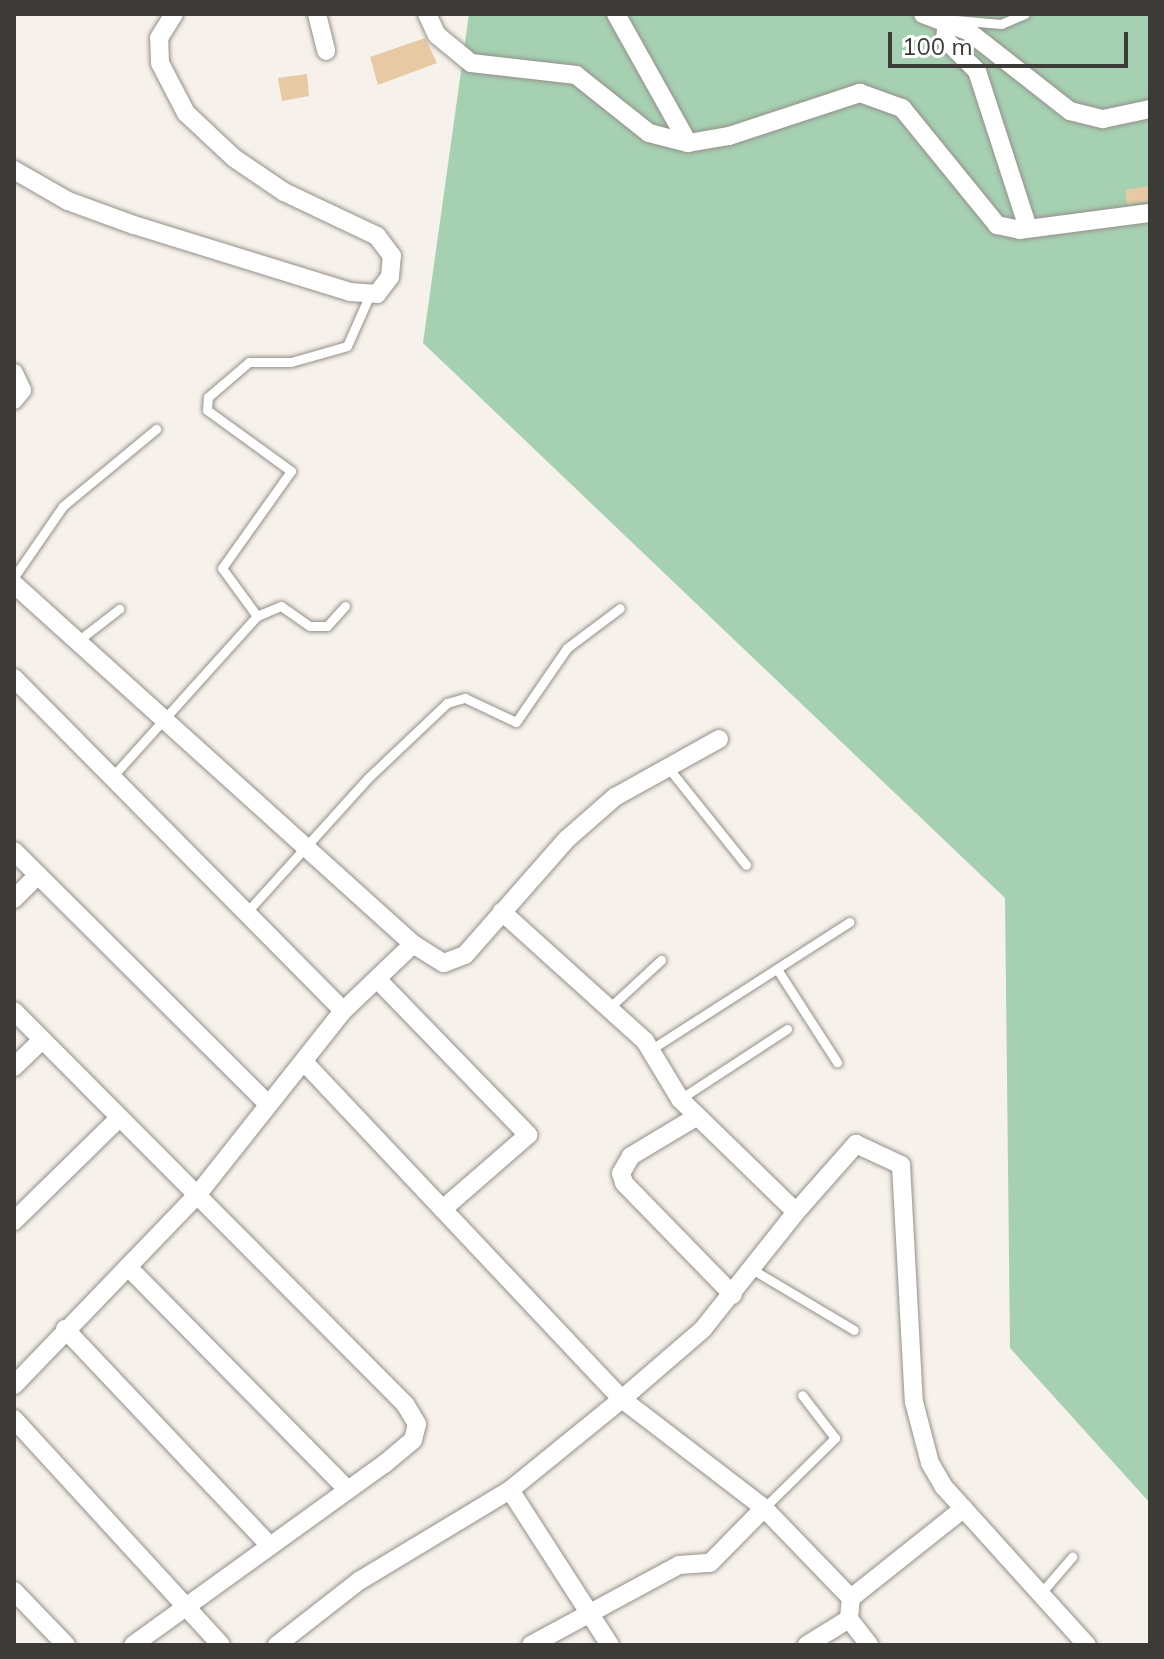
<!DOCTYPE html>
<html>
<head>
<meta charset="utf-8">
<style>
  body { margin:0 }
  #map { position:relative; width:1164px; height:1659px; overflow:hidden; background:#f6f1ea; font-family:Mulish,sans-serif }
  div>[style] { position:absolute }
  .forest>* { inset:0; background:#a6d0b2 }
  .building>* { inset:0; background:#e7caa4 }
  .roads { filter:drop-shadow(0 0 2px #938f89) drop-shadow(0 0 2px #938f89) }
  .lane>* { height:9px; margin:-4.5px; padding:0 4.5px; transform-origin:4.5px; border-radius:4.5px; background:#fff }
  .street>* { height:18px; margin:-9px; padding:0 9px; transform-origin:9px; border-radius:9px; background:#fff }
  span { translate:-50% -50%; white-space:nowrap; text-align:center; line-height:1.15; -webkit-text-stroke:6px #fff; paint-order:stroke }
  .frame { position:absolute; inset:0; border:16px solid #3d3b38; pointer-events:none }
  .scale { position:absolute; left:888px; top:32px; width:240px; height:36px; box-sizing:border-box; border:4px solid #3d3b38; border-top:0; padding-left:10px; font-size:24px; line-height:28px; white-space:nowrap; color:#3d3b38; -webkit-text-stroke:6px #fff; paint-order:stroke }
</style>
</head>
<body>
<div id="map">
  <div class="forest">
    <div style="clip-path:polygon(469px 14px,1150px 14px,1150px 1503px,1010px 1348px,1005px 898px,423px 343px)"></div>
  </div>
  <div class="building">
    <div style="clip-path:polygon(425px 38px,437px 63px,378px 85px,370px 57px)"></div>
    <div style="clip-path:polygon(307px 74px,309px 96px,282px 101px,278px 78px)"></div>
    <div style="clip-path:polygon(1150px 186px,1150px 201px,1127px 204px,1125px 190px)"></div>
  </div>
  <div class="roads">
    <div class="lane">
      <div style="left:956px;top:20px;width:45px;rotate:5.1deg"></div>
      <div style="left:1001px;top:24px;width:26px;rotate:-23deg"></div>
      <div style="left:14px;top:577px;width:86px;rotate:-55.4deg"></div>
      <div style="left:63px;top:506px;width:121px;rotate:-39.6deg"></div>
      <div style="left:257px;top:616px;width:59px;rotate:-126.1deg"></div>
      <div style="left:222px;top:568px;width:119px;rotate:-54.6deg"></div>
      <div style="left:291px;top:471px;width:104px;rotate:-144deg"></div>
      <div style="left:207px;top:410px;width:13px;rotate:-86deg"></div>
      <div style="left:208px;top:397px;width:54px;rotate:-40.5deg"></div>
      <div style="left:249px;top:362px;width:42px"></div>
      <div style="left:291px;top:362px;width:58px;rotate:-15.9deg"></div>
      <div style="left:347px;top:346px;width:57px;rotate:-66.1deg"></div>
      <div style="left:79px;top:640px;width:51px;rotate:-37.8deg"></div>
      <div style="left:666px;top:765px;width:128px;rotate:51.3deg"></div>
      <div style="left:112px;top:777px;width:217px;rotate:-48deg"></div>
      <div style="left:257px;top:616px;width:26px;rotate:-23deg"></div>
      <div style="left:281px;top:606px;width:35px;rotate:35deg"></div>
      <div style="left:310px;top:626px;width:17px"></div>
      <div style="left:327px;top:626px;width:27px;rotate:-48deg"></div>
      <div style="left:246px;top:913px;width:183px;rotate:-47.9deg"></div>
      <div style="left:369px;top:777px;width:108px;rotate:-43.5deg"></div>
      <div style="left:447px;top:703px;width:19px;rotate:-16deg"></div>
      <div style="left:465px;top:698px;width:56px;rotate:25.2deg"></div>
      <div style="left:516px;top:722px;width:90px;rotate:-55.4deg"></div>
      <div style="left:567px;top:648px;width:66px;rotate:-37deg"></div>
      <div style="left:777px;top:969px;width:111px;rotate:57.2deg"></div>
      <div style="left:609px;top:1008px;width:71px;rotate:-42.7deg"></div>
      <div style="left:650px;top:1050px;width:237px;rotate:-32.7deg"></div>
      <div style="left:680px;top:1099px;width:128px;rotate:-33.2deg"></div>
      <div style="left:755px;top:1271px;width:115px;rotate:30.8deg"></div>
      <div style="left:764px;top:1508px;width:100px;rotate:-44.6deg"></div>
      <div style="left:835px;top:1438px;width:54px;rotate:-127.5deg"></div>
      <div style="left:1041px;top:1593px;width:48px;rotate:-49.3deg"></div>
    </div>
    <div class="street">
      <div style="left:317px;top:14px;width:38px;rotate:76deg"></div>
      <div style="left:427px;top:14px;width:23px;rotate:65deg"></div>
      <div style="left:437px;top:35px;width:44px;rotate:39.5deg"></div>
      <div style="left:471px;top:63px;width:106px;rotate:6.5deg"></div>
      <div style="left:576px;top:75px;width:93px;rotate:38.5deg"></div>
      <div style="left:649px;top:133px;width:40px;rotate:14.4deg"></div>
      <div style="left:688px;top:143px;width:42px;rotate:-9.7deg"></div>
      <div style="left:729px;top:136px;width:138px;rotate:-18.2deg"></div>
      <div style="left:860px;top:93px;width:45px;rotate:19.7deg"></div>
      <div style="left:902px;top:108px;width:151px;rotate:50.9deg"></div>
      <div style="left:997px;top:225px;width:24px;rotate:12deg"></div>
      <div style="left:1020px;top:230px;width:131px;rotate:-7.5deg"></div>
      <div style="left:616px;top:14px;width:148px;rotate:60.8deg"></div>
      <div style="left:923px;top:14px;width:48px;rotate:20.7deg"></div>
      <div style="left:968px;top:31px;width:130px;rotate:38.1deg"></div>
      <div style="left:1070px;top:111px;width:34px;rotate:14deg"></div>
      <div style="left:1103px;top:119px;width:48px;rotate:-12deg"></div>
      <div style="left:947px;top:20px;width:19px;rotate:96deg"></div>
      <div style="left:945px;top:39px;width:45px;rotate:45deg"></div>
      <div style="left:977px;top:71px;width:165px;rotate:72deg"></div>
      <div style="left:14px;top:170px;width:62px;rotate:29.9deg"></div>
      <div style="left:68px;top:201px;width:70px;rotate:20deg"></div>
      <div style="left:134px;top:225px;width:226px;rotate:17.2deg"></div>
      <div style="left:350px;top:292px;width:27px;rotate:4deg"></div>
      <div style="left:377px;top:294px;width:21px;rotate:-53deg"></div>
      <div style="left:390px;top:277px;width:21px;rotate:-85deg"></div>
      <div style="left:392px;top:256px;width:25px;rotate:-127deg"></div>
      <div style="left:377px;top:236px;width:103px;rotate:-154.7deg"></div>
      <div style="left:284px;top:192px;width:60px;rotate:-145.8deg"></div>
      <div style="left:234px;top:158px;width:66px;rotate:-136.8deg"></div>
      <div style="left:186px;top:113px;width:56px;rotate:-117.5deg"></div>
      <div style="left:160px;top:63px;width:25px;rotate:-92deg"></div>
      <div style="left:159px;top:38px;width:28px;rotate:-58deg"></div>
      <div style="left:14px;top:373px;width:19px;rotate:65deg"></div>
      <div style="left:22px;top:390px;width:13px;rotate:129deg"></div>
      <div style="left:14px;top:584px;width:537px;rotate:42.06deg"></div>
      <div style="left:413px;top:944px;width:36px;rotate:32deg"></div>
      <div style="left:444px;top:963px;width:22px;rotate:-21deg"></div>
      <div style="left:465px;top:955px;width:154px;rotate:-48.7deg"></div>
      <div style="left:567px;top:839px;width:64px;rotate:-41.2deg"></div>
      <div style="left:615px;top:797px;width:119px;rotate:-29.1deg"></div>
      <div style="left:14px;top:678px;width:468px;rotate:45.3deg"></div>
      <div style="left:343px;top:1011px;width:235px;rotate:128.4deg"></div>
      <div style="left:197px;top:1195px;width:264px;rotate:133.9deg"></div>
      <div style="left:14px;top:851px;width:359px;rotate:44.9deg"></div>
      <div style="left:14px;top:899px;width:34px;rotate:-45deg"></div>
      <div style="left:378px;top:980px;width:216px;rotate:45.9deg"></div>
      <div style="left:528px;top:1135px;width:113px;rotate:139deg"></div>
      <div style="left:14px;top:1011px;width:554px;rotate:45.15deg"></div>
      <div style="left:405px;top:1404px;width:23px;rotate:59deg"></div>
      <div style="left:417px;top:1424px;width:16px;rotate:104deg"></div>
      <div style="left:413px;top:1440px;width:38px;rotate:140deg"></div>
      <div style="left:384px;top:1464px;width:309px;rotate:144.2deg"></div>
      <div style="left:343px;top:1011px;width:97px;rotate:-43.7deg"></div>
      <div style="left:304px;top:1062px;width:463px;rotate:46.7deg"></div>
      <div style="left:622px;top:1399px;width:179px;rotate:37.5deg"></div>
      <div style="left:764px;top:1508px;width:125px;rotate:46deg"></div>
      <div style="left:14px;top:1067px;width:37px;rotate:-44deg"></div>
      <div style="left:696px;top:1117px;width:76px;rotate:149deg"></div>
      <div style="left:631px;top:1156px;width:20px;rotate:120deg"></div>
      <div style="left:621px;top:1173px;width:10px;rotate:73deg"></div>
      <div style="left:624px;top:1183px;width:156px;rotate:45.8deg"></div>
      <div style="left:796px;top:1212px;width:91px;rotate:-48.6deg"></div>
      <div style="left:856px;top:1144px;width:50px;rotate:25deg"></div>
      <div style="left:901px;top:1165px;width:237px;rotate:86.9deg"></div>
      <div style="left:914px;top:1402px;width:63px;rotate:75.3deg"></div>
      <div style="left:930px;top:1463px;width:28px;rotate:60deg"></div>
      <div style="left:944px;top:1487px;width:213px;rotate:47.9deg"></div>
      <div style="left:14px;top:1221px;width:147px;rotate:-44.4deg"></div>
      <div style="left:128px;top:1267px;width:312px;rotate:45.4deg"></div>
      <div style="left:65px;top:1329px;width:296px;rotate:46.6deg"></div>
      <div style="left:14px;top:1419px;width:306px;rotate:47.5deg"></div>
      <div style="left:510px;top:1490px;width:184px;rotate:57.2deg"></div>
      <div style="left:14px;top:1591px;width:75px;rotate:46.1deg"></div>
      <div style="left:849px;top:1619px;width:33px;rotate:52deg"></div>
      <div style="left:277px;top:1645px;width:104px;rotate:-38deg"></div>
      <div style="left:359px;top:1581px;width:176px;rotate:-31.1deg"></div>
      <div style="left:510px;top:1490px;width:144px;rotate:-39.1deg"></div>
      <div style="left:622px;top:1399px;width:107px;rotate:-40.8deg"></div>
      <div style="left:703px;top:1329px;width:149px;rotate:-51.5deg"></div>
      <div style="left:796px;top:1212px;width:162px;rotate:-135.8deg"></div>
      <div style="left:680px;top:1099px;width:68px;rotate:-121.1deg"></div>
      <div style="left:645px;top:1041px;width:193px;rotate:-137.9deg"></div>
      <div style="left:531px;top:1645px;width:168px;rotate:-28.4deg"></div>
      <div style="left:679px;top:1565px;width:31px;rotate:-4deg"></div>
      <div style="left:710px;top:1563px;width:77px;rotate:-45.5deg"></div>
      <div style="left:807px;top:1645px;width:49px;rotate:-31.8deg"></div>
      <div style="left:849px;top:1619px;width:21px;rotate:-85deg"></div>
      <div style="left:851px;top:1598px;width:144px;rotate:-38.5deg"></div>
    </div>
  </div>
  <div class="frame"></div>
  <div class="scale">100 m</div>
</div>
</body>
</html>
